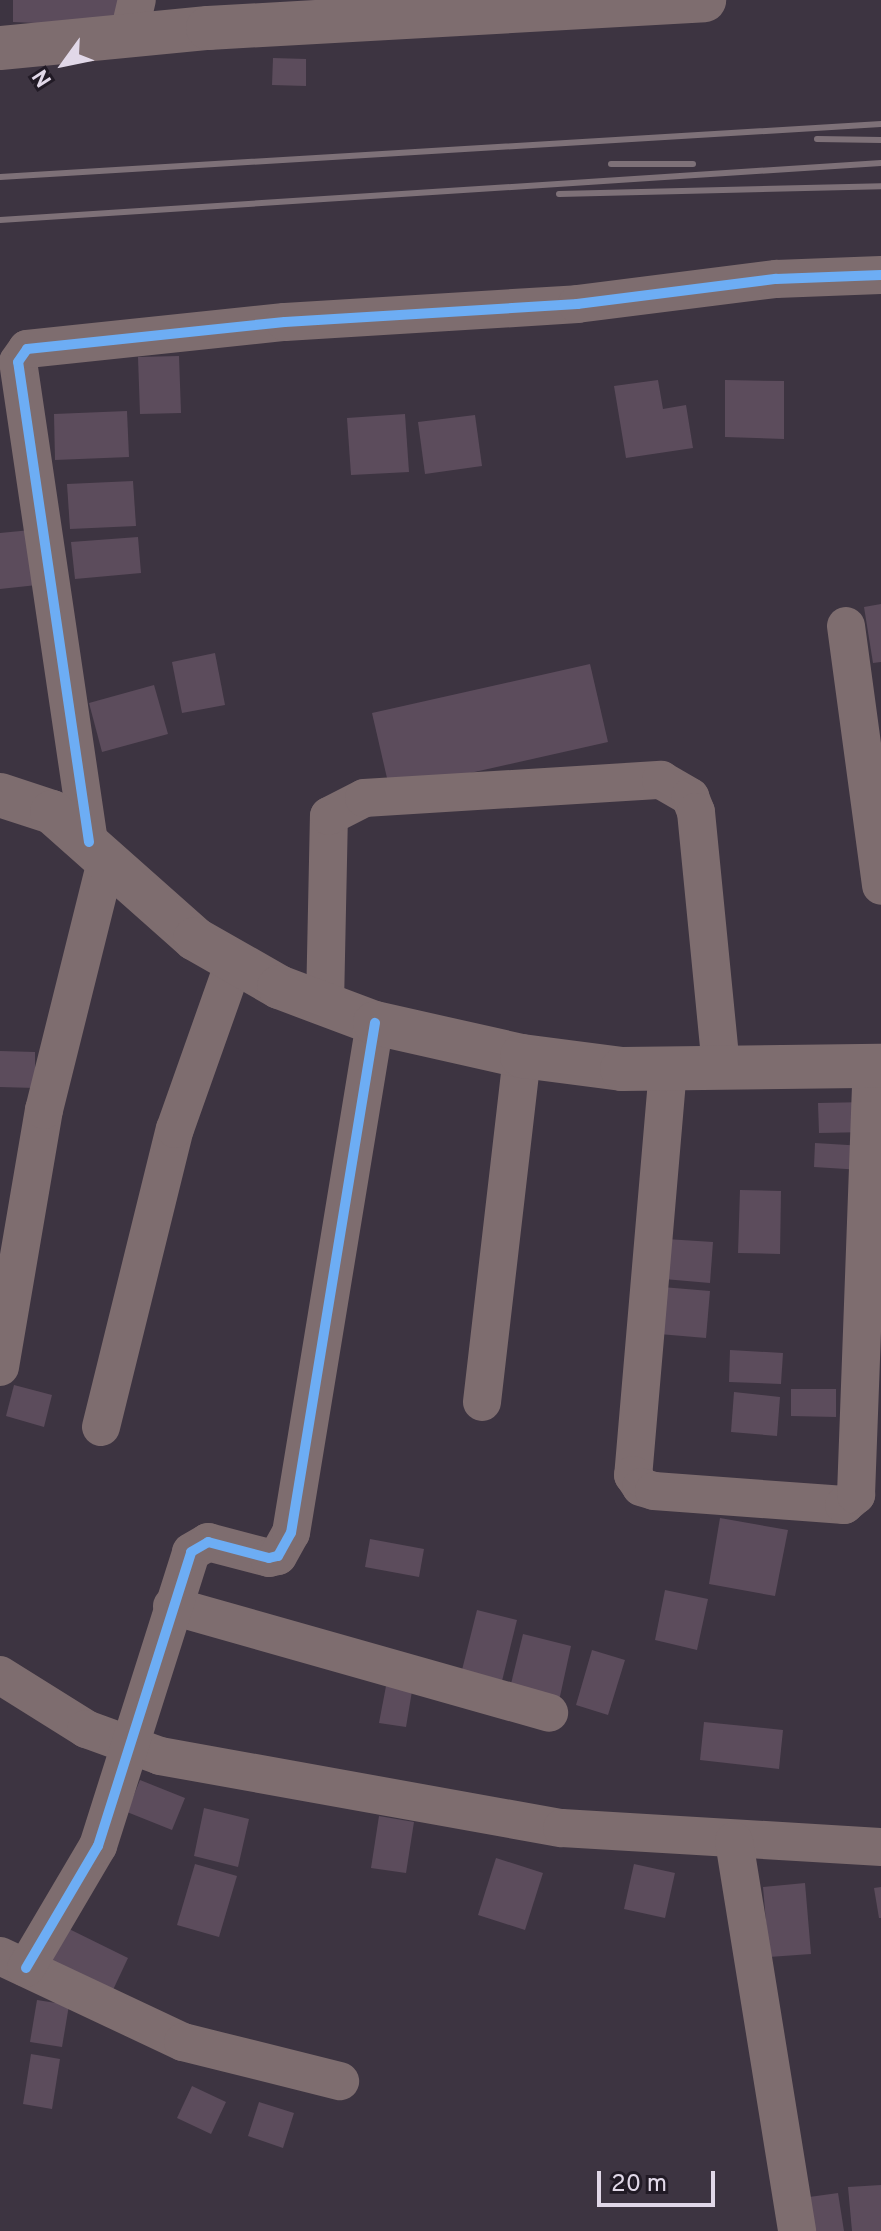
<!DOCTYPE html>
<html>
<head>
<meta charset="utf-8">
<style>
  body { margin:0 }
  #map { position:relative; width:881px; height:2231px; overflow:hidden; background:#3d3441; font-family:Overpass,sans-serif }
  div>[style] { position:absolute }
  .building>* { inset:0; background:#5c4c5c }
  .minor>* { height:38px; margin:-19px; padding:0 19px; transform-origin:19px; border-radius:19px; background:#7e6d6f }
  .tertiary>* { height:44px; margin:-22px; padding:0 22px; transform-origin:22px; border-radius:22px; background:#7e6d6f }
  .rail>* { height:6px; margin:-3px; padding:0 3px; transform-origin:3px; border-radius:3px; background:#7e7178 }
  .cycleway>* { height:10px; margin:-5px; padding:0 5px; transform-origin:5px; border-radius:5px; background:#6dadf4 }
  span { translate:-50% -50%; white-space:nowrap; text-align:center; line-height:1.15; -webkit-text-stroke:6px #211a25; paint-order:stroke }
  .north { position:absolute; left:24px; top:24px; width:80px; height:80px; -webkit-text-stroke:6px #211a25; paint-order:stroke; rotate:237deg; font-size:22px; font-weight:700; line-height:32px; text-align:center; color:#e1d8e8 }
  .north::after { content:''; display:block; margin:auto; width:28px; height:36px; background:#e1d8e8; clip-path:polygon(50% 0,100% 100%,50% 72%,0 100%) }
  .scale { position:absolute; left:597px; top:2171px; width:118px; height:36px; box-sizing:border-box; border:4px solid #e1d8e8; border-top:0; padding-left:10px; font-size:24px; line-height:28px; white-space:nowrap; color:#e1d8e8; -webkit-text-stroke:6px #211a25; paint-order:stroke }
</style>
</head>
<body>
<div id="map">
  <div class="building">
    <div style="clip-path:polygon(13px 0,129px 0,128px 27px,13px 22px)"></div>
    <div style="clip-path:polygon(273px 58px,306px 59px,306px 86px,272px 85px)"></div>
    <div style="clip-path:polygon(179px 356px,181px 413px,140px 414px,138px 357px)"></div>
    <div style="clip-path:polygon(658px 380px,663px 409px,686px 405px,693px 448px,626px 458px,614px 386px)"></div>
    <div style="clip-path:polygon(725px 380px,784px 381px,784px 439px,725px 437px)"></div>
    <div style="clip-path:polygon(127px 411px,129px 457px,55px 460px,54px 414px)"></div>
    <div style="clip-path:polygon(405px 414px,409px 472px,351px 475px,347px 418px)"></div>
    <div style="clip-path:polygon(475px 415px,482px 466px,425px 474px,418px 422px)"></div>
    <div style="clip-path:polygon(133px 481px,136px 526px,70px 529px,67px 484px)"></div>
    <div style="clip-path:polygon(31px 530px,37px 585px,0 589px,0 533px)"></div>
    <div style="clip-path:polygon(138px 537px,141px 573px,75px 579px,71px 542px)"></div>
    <div style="clip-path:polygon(881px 604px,881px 662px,873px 663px,864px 607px)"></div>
    <div style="clip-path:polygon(215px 653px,225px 705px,182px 713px,172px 662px)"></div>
    <div style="clip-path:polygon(590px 664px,608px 742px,390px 791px,372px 713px)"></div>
    <div style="clip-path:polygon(154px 685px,168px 734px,102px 752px,89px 703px)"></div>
    <div style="clip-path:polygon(0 1051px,35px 1052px,35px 1088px,0 1087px)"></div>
    <div style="clip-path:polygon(868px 1102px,868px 1132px,819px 1133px,818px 1103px)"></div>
    <div style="clip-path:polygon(815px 1143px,864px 1146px,862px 1170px,814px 1167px)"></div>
    <div style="clip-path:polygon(740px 1190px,781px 1191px,780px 1254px,738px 1253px)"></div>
    <div style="clip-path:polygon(666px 1239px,713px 1242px,710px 1283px,664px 1279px)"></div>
    <div style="clip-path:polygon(662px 1287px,710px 1291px,706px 1338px,659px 1334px)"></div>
    <div style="clip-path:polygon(730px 1350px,783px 1353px,781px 1384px,729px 1382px)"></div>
    <div style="clip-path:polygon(14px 1385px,52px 1395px,44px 1427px,6px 1416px)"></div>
    <div style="clip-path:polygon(791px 1389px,836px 1389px,836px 1417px,791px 1416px)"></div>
    <div style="clip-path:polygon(734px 1392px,780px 1397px,777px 1436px,731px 1432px)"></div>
    <div style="clip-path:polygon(720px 1518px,788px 1530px,775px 1596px,709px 1584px)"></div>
    <div style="clip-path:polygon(370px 1539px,424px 1549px,419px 1577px,365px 1567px)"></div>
    <div style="clip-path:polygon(665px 1590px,708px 1599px,697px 1650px,655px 1640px)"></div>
    <div style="clip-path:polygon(477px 1610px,517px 1620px,501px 1685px,461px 1674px)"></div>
    <div style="clip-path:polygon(523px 1634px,571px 1646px,559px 1701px,510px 1688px)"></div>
    <div style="clip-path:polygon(592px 1650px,625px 1660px,608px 1715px,576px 1705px)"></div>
    <div style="clip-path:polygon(386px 1686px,412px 1691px,406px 1727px,379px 1723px)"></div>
    <div style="clip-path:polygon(704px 1722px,783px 1730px,779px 1769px,700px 1760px)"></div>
    <div style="clip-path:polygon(140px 1780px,185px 1798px,172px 1830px,127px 1812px)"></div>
    <div style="clip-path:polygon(204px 1808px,249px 1819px,238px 1867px,194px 1856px)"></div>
    <div style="clip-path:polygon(379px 1816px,414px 1822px,406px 1873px,371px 1868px)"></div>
    <div style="clip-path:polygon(496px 1858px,543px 1873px,525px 1930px,478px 1915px)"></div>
    <div style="clip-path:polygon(195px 1864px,237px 1876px,219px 1937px,177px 1925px)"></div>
    <div style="clip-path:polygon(634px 1864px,675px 1873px,665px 1918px,624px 1909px)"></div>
    <div style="clip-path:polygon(805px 1883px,811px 1954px,769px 1957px,763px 1887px)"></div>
    <div style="clip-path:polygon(881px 1887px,881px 1918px,879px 1918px,874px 1888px)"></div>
    <div style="clip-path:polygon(61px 1925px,128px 1958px,112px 1992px,44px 1958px)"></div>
    <div style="clip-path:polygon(37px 2000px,69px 2005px,62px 2047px,30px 2042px)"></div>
    <div style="clip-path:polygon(31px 2054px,60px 2059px,52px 2109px,23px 2104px)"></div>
    <div style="clip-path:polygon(192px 2086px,226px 2102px,211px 2134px,177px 2118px)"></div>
    <div style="clip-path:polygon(259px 2102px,294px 2113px,283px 2148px,248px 2136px)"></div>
    <div style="clip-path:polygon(881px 2185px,881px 2231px,852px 2231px,848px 2187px)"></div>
    <div style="clip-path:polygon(838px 2193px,844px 2231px,806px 2231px,802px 2198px)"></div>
  </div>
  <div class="minor">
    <div style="left:128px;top:38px;width:39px;rotate:-77deg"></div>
    <div style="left:846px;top:626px;width:262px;rotate:82.3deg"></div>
    <div style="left:89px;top:842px;width:485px;rotate:-98.4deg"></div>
    <div style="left:18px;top:362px;width:16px;rotate:-55deg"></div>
    <div style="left:27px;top:349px;width:259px;rotate:-6deg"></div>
    <div style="left:285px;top:322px;width:293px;rotate:-3.5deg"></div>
    <div style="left:577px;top:304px;width:201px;rotate:-7.2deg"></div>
    <div style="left:776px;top:279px;width:105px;rotate:-2.2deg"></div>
    <div style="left:325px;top:1004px;width:188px;rotate:-88.8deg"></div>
    <div style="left:329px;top:816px;width:39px;rotate:-27deg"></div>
    <div style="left:364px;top:798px;width:298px;rotate:-3.5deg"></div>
    <div style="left:661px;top:780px;width:34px;rotate:30deg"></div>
    <div style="left:690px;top:797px;width:16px;rotate:68deg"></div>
    <div style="left:696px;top:812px;width:257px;rotate:84.4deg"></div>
    <div style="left:668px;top:1069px;width:408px;rotate:94.9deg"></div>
    <div style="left:633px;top:1475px;width:14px;rotate:56deg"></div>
    <div style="left:641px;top:1487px;width:14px;rotate:17deg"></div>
    <div style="left:654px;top:1491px;width:191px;rotate:4.2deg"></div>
    <div style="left:844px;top:1505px;width:16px;rotate:-40deg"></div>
    <div style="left:856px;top:1495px;width:429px;rotate:-87.9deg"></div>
    <div style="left:0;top:1367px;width:261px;rotate:-80.3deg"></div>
    <div style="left:44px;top:1110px;width:256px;rotate:-76deg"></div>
    <div style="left:482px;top:1402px;width:348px;rotate:-83.4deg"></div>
    <div style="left:101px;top:1427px;width:307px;rotate:-76.1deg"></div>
    <div style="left:175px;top:1129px;width:177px;rotate:-70.5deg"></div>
    <div style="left:172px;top:1606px;width:392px;rotate:15.8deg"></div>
    <div style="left:0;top:1675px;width:102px;rotate:32.1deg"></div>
    <div style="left:86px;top:1729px;width:79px;rotate:20deg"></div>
    <div style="left:160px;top:1756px;width:408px;rotate:10.2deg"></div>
    <div style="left:562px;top:1828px;width:320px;rotate:3.4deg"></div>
    <div style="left:734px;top:1841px;width:395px;rotate:80.8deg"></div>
    <div style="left:0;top:1956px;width:202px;rotate:25.2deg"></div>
    <div style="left:183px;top:2042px;width:162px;rotate:14deg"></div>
    <div style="left:26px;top:1968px;width:142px;rotate:-59.5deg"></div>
    <div style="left:98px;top:1846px;width:308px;rotate:-72.4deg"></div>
    <div style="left:191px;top:1552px;width:20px;rotate:-30deg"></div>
    <div style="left:208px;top:1542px;width:63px;rotate:14.7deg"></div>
    <div style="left:269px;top:1558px;width:9px;rotate:-13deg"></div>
    <div style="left:278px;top:1556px;width:26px;rotate:-61deg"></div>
    <div style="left:291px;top:1533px;width:517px;rotate:-80.65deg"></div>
  </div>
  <div class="tertiary">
    <div style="left:0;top:48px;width:209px;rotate:-5.5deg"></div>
    <div style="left:208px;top:28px;width:497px;rotate:-3.2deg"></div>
    <div style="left:0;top:795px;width:55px;rotate:18.1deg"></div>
    <div style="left:52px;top:812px;width:191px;rotate:41.6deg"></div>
    <div style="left:195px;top:939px;width:97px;rotate:29.7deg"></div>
    <div style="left:279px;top:987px;width:103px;rotate:20.6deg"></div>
    <div style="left:375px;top:1023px;width:151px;rotate:12.7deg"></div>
    <div style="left:522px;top:1056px;width:101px;rotate:7.4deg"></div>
    <div style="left:622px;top:1069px;width:259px;rotate:-0.7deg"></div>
  </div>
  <div class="rail">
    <div style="left:817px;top:139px;width:64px;rotate:0.9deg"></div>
    <div style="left:611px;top:164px;width:82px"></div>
    <div style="left:0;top:177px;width:883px;rotate:-3.44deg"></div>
    <div style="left:559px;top:194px;width:322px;rotate:-1.4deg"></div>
    <div style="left:0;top:220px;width:883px;rotate:-3.7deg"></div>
  </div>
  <div class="cycleway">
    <div style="left:89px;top:842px;width:485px;rotate:-98.4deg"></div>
    <div style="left:18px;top:362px;width:16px;rotate:-55deg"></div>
    <div style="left:27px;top:349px;width:259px;rotate:-6deg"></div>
    <div style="left:285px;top:322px;width:293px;rotate:-3.5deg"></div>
    <div style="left:577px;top:304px;width:201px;rotate:-7.2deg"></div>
    <div style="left:776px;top:279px;width:105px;rotate:-2.2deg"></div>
    <div style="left:26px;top:1968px;width:142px;rotate:-59.5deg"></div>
    <div style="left:98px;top:1846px;width:308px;rotate:-72.4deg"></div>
    <div style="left:191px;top:1552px;width:20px;rotate:-30deg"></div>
    <div style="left:208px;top:1542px;width:63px;rotate:14.7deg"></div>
    <div style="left:269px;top:1558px;width:9px;rotate:-13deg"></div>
    <div style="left:278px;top:1556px;width:26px;rotate:-61deg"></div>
    <div style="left:291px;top:1533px;width:517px;rotate:-80.65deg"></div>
  </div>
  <div class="north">N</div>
  <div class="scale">20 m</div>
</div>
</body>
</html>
